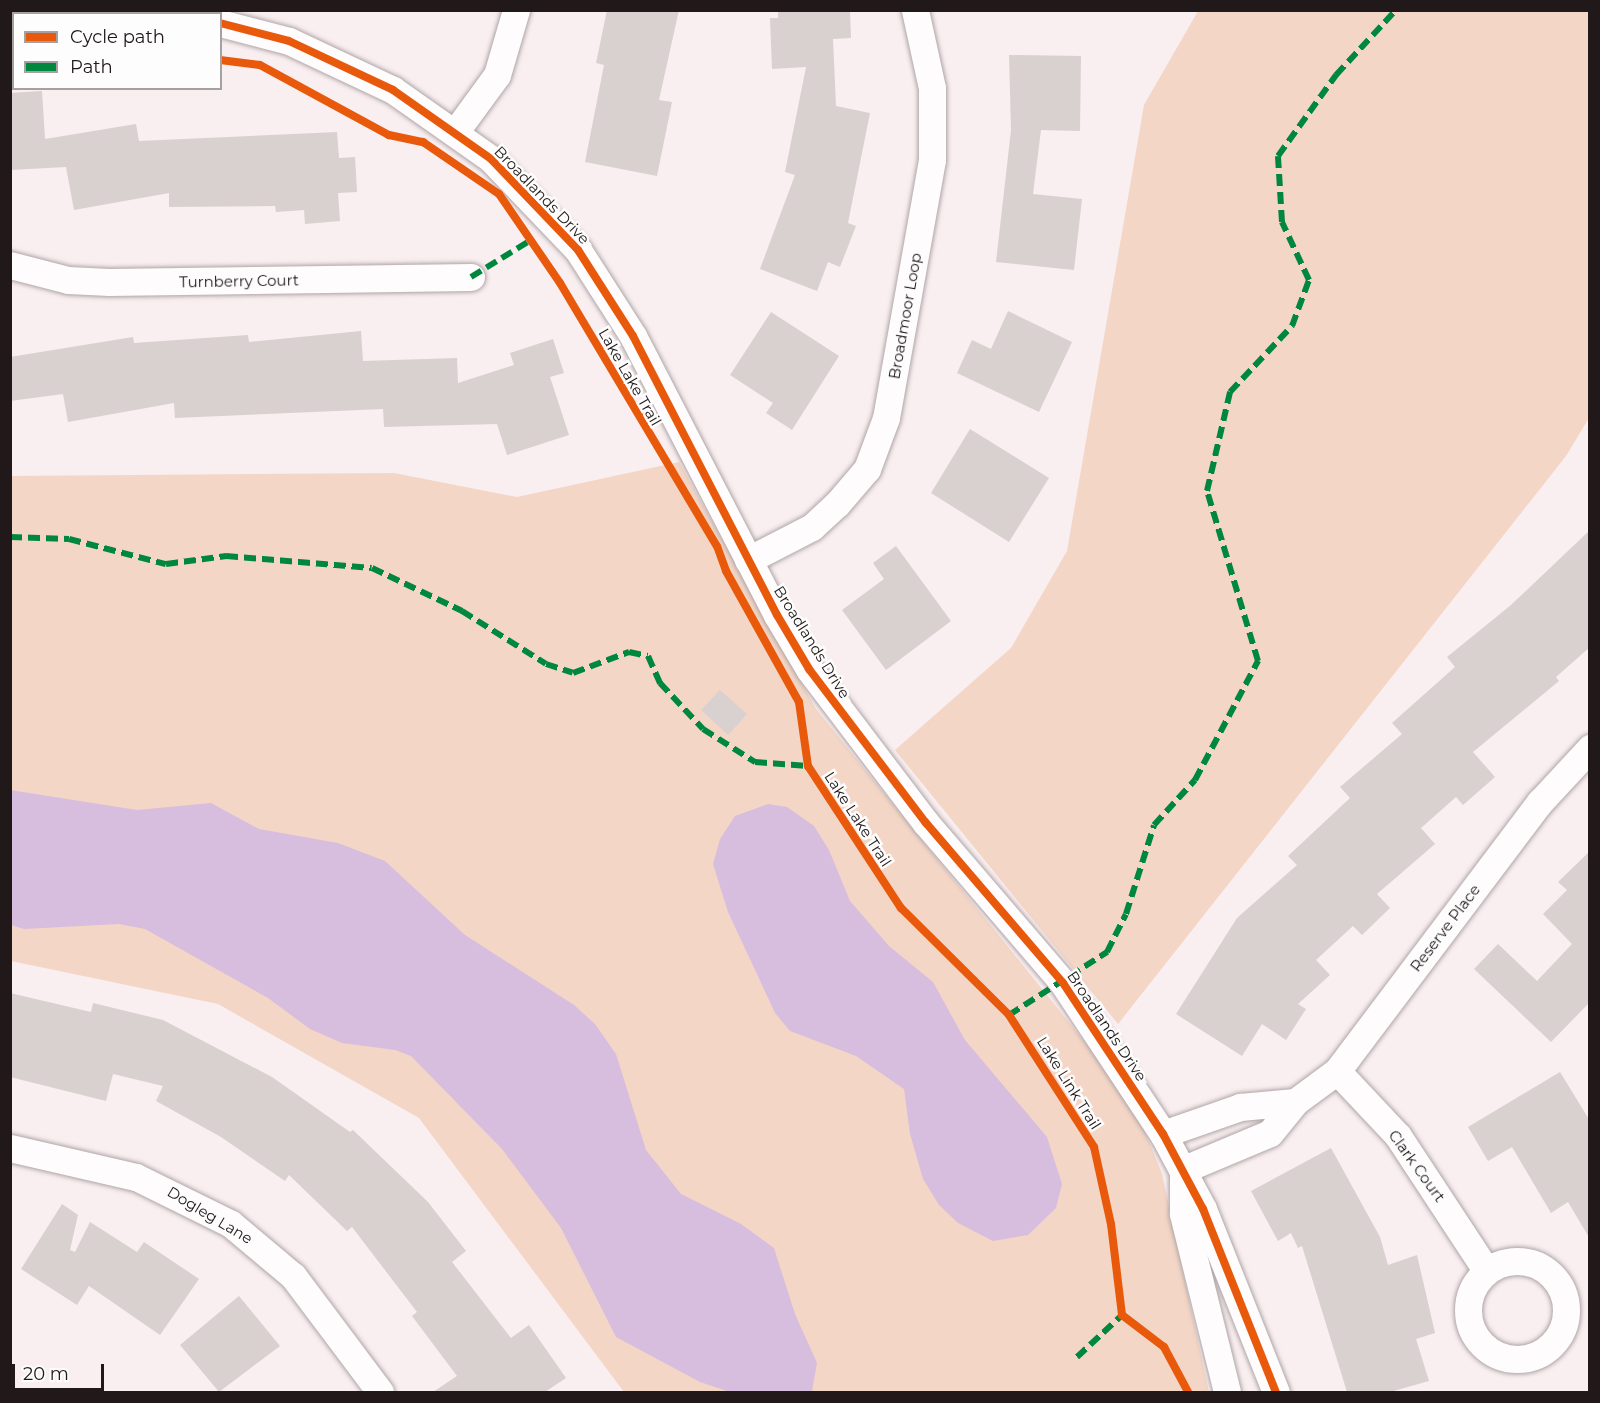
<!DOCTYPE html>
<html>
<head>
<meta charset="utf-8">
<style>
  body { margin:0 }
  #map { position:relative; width:1600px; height:1403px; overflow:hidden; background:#f9eef0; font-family:Montserrat,sans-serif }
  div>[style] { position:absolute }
  .green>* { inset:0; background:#f4d6c6 }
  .water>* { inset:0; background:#d7bdde }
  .building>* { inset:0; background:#d9d0d0 }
  .roads { filter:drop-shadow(0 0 2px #afa6a7) drop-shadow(0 0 2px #afa6a7) }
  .minor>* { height:27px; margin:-13.5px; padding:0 13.5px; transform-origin:13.5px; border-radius:13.5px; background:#fefcfd }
  .minor>.ring { margin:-13.5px; padding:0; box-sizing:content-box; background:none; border:27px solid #fefcfd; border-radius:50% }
  .quiet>* { height:6px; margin-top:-3px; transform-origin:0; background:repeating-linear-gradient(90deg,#00873e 0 12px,transparent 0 18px) }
  .cycleway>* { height:8px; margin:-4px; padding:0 4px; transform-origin:4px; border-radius:4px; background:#e8590c }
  span { translate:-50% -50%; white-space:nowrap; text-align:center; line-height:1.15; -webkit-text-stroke:5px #fdfdfd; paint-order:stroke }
  .street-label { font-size:15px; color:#201819 }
  .frame { position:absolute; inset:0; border:12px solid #201819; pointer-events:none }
  .legend { position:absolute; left:12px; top:12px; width:210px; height:78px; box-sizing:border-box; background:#fdfdfd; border:2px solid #a5a1a2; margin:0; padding:8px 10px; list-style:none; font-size:18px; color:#201819 }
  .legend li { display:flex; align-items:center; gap:12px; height:30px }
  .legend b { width:30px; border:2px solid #a5a1a2 }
  .scale { position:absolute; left:12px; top:1364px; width:92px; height:27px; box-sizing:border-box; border:3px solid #201819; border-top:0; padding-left:8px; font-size:18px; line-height:21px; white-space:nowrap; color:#201819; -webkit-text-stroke:4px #fdfdfd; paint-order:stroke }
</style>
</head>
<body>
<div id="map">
  <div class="green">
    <div style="clip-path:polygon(1198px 11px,1589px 11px,1589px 418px,1566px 456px,1118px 1024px,895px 750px,1011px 648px,1067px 551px,1144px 105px)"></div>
    <div style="clip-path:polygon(679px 462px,816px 709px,1109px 1072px,1145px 1132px,1162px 1174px,1209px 1392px,624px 1392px,419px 1118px,218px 1004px,11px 961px,10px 476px,394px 473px,517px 497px)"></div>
  </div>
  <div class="water">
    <div style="clip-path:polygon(10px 790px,137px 810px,211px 803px,259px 829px,338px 843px,385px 861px,465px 935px,574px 1005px,595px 1024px,616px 1054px,646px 1150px,681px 1194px,741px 1224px,774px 1248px,795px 1314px,817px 1363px,812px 1391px,730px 1392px,700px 1382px,616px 1337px,561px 1228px,502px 1149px,411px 1056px,395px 1050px,342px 1043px,310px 1029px,268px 998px,145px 929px,119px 924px,24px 929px,11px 925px)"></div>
    <div style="clip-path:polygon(768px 804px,787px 807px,814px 826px,829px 850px,850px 901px,889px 946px,933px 982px,965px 1040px,1047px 1137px,1062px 1184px,1056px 1208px,1028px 1235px,993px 1241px,958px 1223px,939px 1205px,923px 1179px,910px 1134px,904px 1089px,856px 1056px,790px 1031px,775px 1013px,728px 912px,713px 864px,720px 839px,735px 816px)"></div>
  </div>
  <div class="building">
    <div style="clip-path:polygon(607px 10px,679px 10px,659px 100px,672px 102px,657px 176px,585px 162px,604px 65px,596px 63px)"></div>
    <div style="clip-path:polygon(778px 10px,850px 10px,851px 38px,833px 39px,836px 106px,870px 113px,848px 223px,856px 226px,840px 267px,828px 262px,817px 291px,760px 269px,795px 175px,785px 172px,806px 67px,772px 69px,770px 18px,778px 18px)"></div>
    <div style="clip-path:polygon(1009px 55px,1081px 56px,1080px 131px,1041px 130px,1033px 194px,1082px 199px,1074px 270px,996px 262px,1011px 130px)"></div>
    <div style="clip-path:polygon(42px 91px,45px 139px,136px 124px,139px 141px,337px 132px,339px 158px,355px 157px,357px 192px,338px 193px,340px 221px,305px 224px,304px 210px,276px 212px,275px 206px,169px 207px,169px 193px,74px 210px,66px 167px,10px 170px,10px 93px)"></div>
    <div style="clip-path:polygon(1008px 311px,1072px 342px,1039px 412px,957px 373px,972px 340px,991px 349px)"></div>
    <div style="clip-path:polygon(771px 312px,839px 356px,792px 430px,766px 413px,773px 403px,730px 375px)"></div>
    <div style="clip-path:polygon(361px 331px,363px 361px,457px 358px,458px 383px,514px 365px,510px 353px,553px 339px,564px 373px,550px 377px,569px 435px,507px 455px,497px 424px,384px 427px,383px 409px,175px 418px,174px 403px,68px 422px,63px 394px,10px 401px,10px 357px,133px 337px,134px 343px,248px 335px,249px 342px)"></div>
    <div style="clip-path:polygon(970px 429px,1049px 478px,1009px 542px,931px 493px)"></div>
    <div style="clip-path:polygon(1590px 530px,1590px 647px,1556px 677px,1559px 681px,1473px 752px,1495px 777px,1463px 805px,1456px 797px,1421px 828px,1435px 844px,1377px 894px,1390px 908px,1362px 935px,1353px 926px,1316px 960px,1330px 975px,1298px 1004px,1306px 1009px,1286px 1040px,1262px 1024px,1242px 1056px,1176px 1014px,1237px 918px,1297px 865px,1288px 856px,1350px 798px,1340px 787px,1402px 734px,1392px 723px,1455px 667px,1447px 657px,1511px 605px)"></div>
    <div style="clip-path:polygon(896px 546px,951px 621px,886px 670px,842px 610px,884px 579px,873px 563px)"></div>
    <div style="clip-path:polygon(720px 690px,747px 714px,728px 735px,701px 710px)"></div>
    <div style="clip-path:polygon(1590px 851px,1590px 1002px,1551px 1042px,1474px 969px,1498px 944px,1537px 981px,1572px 944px,1543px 914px,1567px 890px,1558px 882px)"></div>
    <div style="clip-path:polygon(10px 993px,91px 1012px,93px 1003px,163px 1020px,272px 1077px,350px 1132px,353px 1130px,428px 1202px,466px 1251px,452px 1262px,511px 1338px,529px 1325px,566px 1378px,545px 1392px,433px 1392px,457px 1376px,412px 1316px,417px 1312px,352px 1227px,347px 1231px,289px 1175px,285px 1181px,221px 1137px,156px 1101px,163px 1086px,113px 1074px,106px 1101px,10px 1077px)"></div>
    <div style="clip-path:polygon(1560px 1072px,1590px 1121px,1590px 1239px,1568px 1202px,1551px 1213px,1512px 1147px,1488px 1161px,1468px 1127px)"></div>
    <div style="clip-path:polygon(1331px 1148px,1380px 1237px,1388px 1265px,1417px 1255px,1435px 1333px,1416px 1339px,1429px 1381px,1390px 1392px,1347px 1392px,1302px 1246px,1298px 1248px,1291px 1233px,1278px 1241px,1251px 1191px)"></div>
    <div style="clip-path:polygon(62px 1204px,78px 1215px,70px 1250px,75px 1252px,90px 1222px,137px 1252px,144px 1242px,199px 1279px,160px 1335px,89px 1286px,77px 1305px,21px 1269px)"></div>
    <div style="clip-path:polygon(239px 1296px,280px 1346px,219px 1392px,180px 1345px)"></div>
  </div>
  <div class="roads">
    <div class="minor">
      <div style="left:149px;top:10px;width:23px;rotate:10deg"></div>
      <div style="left:220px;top:23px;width:71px;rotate:14.6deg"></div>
      <div style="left:289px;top:41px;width:115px;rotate:25.2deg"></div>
      <div style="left:393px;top:90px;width:120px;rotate:35.1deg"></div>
      <div style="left:491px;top:159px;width:126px;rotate:46.3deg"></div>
      <div style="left:578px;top:250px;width:102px;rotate:57.4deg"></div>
      <div style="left:633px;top:336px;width:314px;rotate:62.7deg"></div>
      <div style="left:777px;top:615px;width:63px;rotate:59.3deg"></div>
      <div style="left:809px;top:669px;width:193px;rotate:52.8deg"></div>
      <div style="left:926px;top:823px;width:211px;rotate:49.4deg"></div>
      <div style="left:1063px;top:983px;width:181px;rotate:56.5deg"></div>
      <div style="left:1163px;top:1134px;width:85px;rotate:61.9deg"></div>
      <div style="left:1203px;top:1209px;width:197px;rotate:68.3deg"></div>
      <div style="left:456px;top:131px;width:69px;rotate:-53.8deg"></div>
      <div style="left:497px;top:75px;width:68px;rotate:-73.7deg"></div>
      <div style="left:10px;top:265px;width:60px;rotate:14.5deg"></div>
      <div style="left:68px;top:280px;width:41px;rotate:2.8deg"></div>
      <div style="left:109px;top:282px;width:362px;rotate:-0.8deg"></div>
      <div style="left:748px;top:560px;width:72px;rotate:-27.3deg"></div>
      <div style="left:812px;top:527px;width:34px;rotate:-43deg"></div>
      <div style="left:837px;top:504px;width:46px;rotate:-49.4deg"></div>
      <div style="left:867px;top:469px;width:54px;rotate:-69.6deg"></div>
      <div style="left:886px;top:418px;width:262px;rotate:-79.9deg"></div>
      <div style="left:932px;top:160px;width:72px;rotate:-90deg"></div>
      <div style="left:932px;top:88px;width:80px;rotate:-102.3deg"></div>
      <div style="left:1337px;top:1071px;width:89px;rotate:46.8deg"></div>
      <div style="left:1398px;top:1136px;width:160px;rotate:56.7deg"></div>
      <div style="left:1163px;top:1134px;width:82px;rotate:-19.3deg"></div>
      <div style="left:1240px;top:1107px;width:55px;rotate:-5.2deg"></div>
      <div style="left:10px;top:1148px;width:129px;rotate:13deg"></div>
      <div style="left:136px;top:1177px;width:106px;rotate:26.3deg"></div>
      <div style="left:231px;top:1224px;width:81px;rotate:40deg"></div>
      <div style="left:293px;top:1276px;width:145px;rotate:53.1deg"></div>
      <div style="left:1182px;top:1170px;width:95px;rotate:-22.8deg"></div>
      <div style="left:1270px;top:1133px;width:40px;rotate:-51deg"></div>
      <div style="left:1295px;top:1102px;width:52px;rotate:-36.4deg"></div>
      <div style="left:1337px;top:1071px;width:337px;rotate:-53deg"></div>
      <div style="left:1540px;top:802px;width:74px;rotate:-47.2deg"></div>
      <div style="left:1183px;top:1177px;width:37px;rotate:90deg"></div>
      <div style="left:1183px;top:1214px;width:183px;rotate:76.1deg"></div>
      <div class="ring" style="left:1468px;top:1261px;width:71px;height:71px"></div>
    </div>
  </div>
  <div class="quiet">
    <div style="left:471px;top:277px;width:70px;rotate:-31.7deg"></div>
    <div style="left:10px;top:537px;width:59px;rotate:1.9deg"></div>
    <div style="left:69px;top:539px;width:100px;rotate:14.5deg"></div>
    <div style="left:166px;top:564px;width:61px;rotate:-7.6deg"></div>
    <div style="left:226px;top:556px;width:146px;rotate:4.7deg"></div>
    <div style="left:372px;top:568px;width:100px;rotate:25.5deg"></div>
    <div style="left:462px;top:611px;width:99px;rotate:32.2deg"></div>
    <div style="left:546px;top:664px;width:28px;rotate:18deg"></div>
    <div style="left:573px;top:673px;width:60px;rotate:-20.6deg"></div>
    <div style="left:629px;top:652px;width:19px;rotate:12deg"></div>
    <div style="left:648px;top:656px;width:30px;rotate:66deg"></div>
    <div style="left:660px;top:683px;width:63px;rotate:46.9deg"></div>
    <div style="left:703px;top:729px;width:62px;rotate:32.4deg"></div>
    <div style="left:755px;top:762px;width:53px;rotate:4.3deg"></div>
    <div style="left:1009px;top:1015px;width:117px;rotate:-32.7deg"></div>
    <div style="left:1107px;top:952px;width:42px;rotate:-63.4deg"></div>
    <div style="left:1126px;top:914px;width:93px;rotate:-72.5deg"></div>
    <div style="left:1154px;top:825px;width:61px;rotate:-47.7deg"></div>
    <div style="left:1195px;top:780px;width:135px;rotate:-62.1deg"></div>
    <div style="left:1258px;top:661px;width:177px;rotate:-106.7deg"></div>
    <div style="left:1207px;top:491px;width:102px;rotate:-76.9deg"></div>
    <div style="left:1230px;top:392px;width:91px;rotate:-46.8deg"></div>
    <div style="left:1292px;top:326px;width:49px;rotate:-69.7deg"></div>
    <div style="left:1309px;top:280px;width:64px;rotate:-115deg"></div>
    <div style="left:1282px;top:222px;width:66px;rotate:-93.5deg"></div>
    <div style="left:1278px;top:156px;width:100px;rotate:-54.4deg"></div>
    <div style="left:1336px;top:75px;width:88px;rotate:-47.3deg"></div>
    <div style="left:1077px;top:1357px;width:62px;rotate:-43deg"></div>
  </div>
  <div class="cycleway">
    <div style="left:220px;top:23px;width:71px;rotate:14.6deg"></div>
    <div style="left:289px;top:41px;width:115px;rotate:25.2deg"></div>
    <div style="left:393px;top:90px;width:120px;rotate:35.1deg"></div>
    <div style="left:491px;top:159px;width:126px;rotate:46.3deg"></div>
    <div style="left:578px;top:250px;width:102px;rotate:57.4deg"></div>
    <div style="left:633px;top:336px;width:314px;rotate:62.7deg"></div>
    <div style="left:777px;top:615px;width:63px;rotate:59.3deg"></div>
    <div style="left:809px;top:669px;width:193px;rotate:52.8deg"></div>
    <div style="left:926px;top:823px;width:211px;rotate:49.4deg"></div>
    <div style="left:1063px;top:983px;width:181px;rotate:56.5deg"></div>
    <div style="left:1163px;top:1134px;width:85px;rotate:61.9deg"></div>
    <div style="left:1203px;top:1209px;width:197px;rotate:68.3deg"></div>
    <div style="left:220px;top:60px;width:40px;rotate:7.1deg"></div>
    <div style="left:260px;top:65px;width:147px;rotate:28.5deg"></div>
    <div style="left:389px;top:135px;width:35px;rotate:12deg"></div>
    <div style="left:423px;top:142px;width:92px;rotate:34.4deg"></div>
    <div style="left:499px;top:194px;width:108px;rotate:55.6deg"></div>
    <div style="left:560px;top:283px;width:306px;rotate:59.2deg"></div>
    <div style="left:717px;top:546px;width:27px;rotate:70deg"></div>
    <div style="left:726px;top:571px;width:150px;rotate:60.9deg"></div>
    <div style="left:799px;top:702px;width:65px;rotate:82deg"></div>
    <div style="left:808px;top:766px;width:170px;rotate:56.8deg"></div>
    <div style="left:901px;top:908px;width:152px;rotate:44.7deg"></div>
    <div style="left:1009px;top:1015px;width:157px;rotate:57.2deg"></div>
    <div style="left:1094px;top:1147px;width:79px;rotate:77.6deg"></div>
    <div style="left:1111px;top:1224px;width:92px;rotate:83.1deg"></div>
    <div style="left:1122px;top:1315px;width:53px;rotate:37.3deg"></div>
    <div style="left:1164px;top:1347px;width:51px;rotate:61.9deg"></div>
  </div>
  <div class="street-label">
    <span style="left:542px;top:195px;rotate:46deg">Broadlands Drive</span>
    <span style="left:239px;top:281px;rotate:-1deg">Turnberry Court</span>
    <span style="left:905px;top:316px;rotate:-80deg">Broadmoor Loop</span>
    <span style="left:630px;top:377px;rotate:60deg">Lake Lake Trail</span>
    <span style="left:812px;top:642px;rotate:58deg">Broadlands Drive</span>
    <span style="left:858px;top:819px;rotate:57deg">Lake Lake Trail</span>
    <span style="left:1445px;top:928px;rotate:-53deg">Reserve Place</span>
    <span style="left:1107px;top:1026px;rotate:56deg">Broadlands Drive</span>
    <span style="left:1069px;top:1083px;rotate:58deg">Lake Link Trail</span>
    <span style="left:1417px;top:1166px;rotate:54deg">Clark Court</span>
    <span style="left:210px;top:1215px;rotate:31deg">Dogleg Lane</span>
  </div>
  <div class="frame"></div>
  <ul class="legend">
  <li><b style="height:8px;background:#e8590c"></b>Cycle path</li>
  <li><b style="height:8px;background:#00873e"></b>Path</li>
  </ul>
  <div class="scale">20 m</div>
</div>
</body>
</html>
